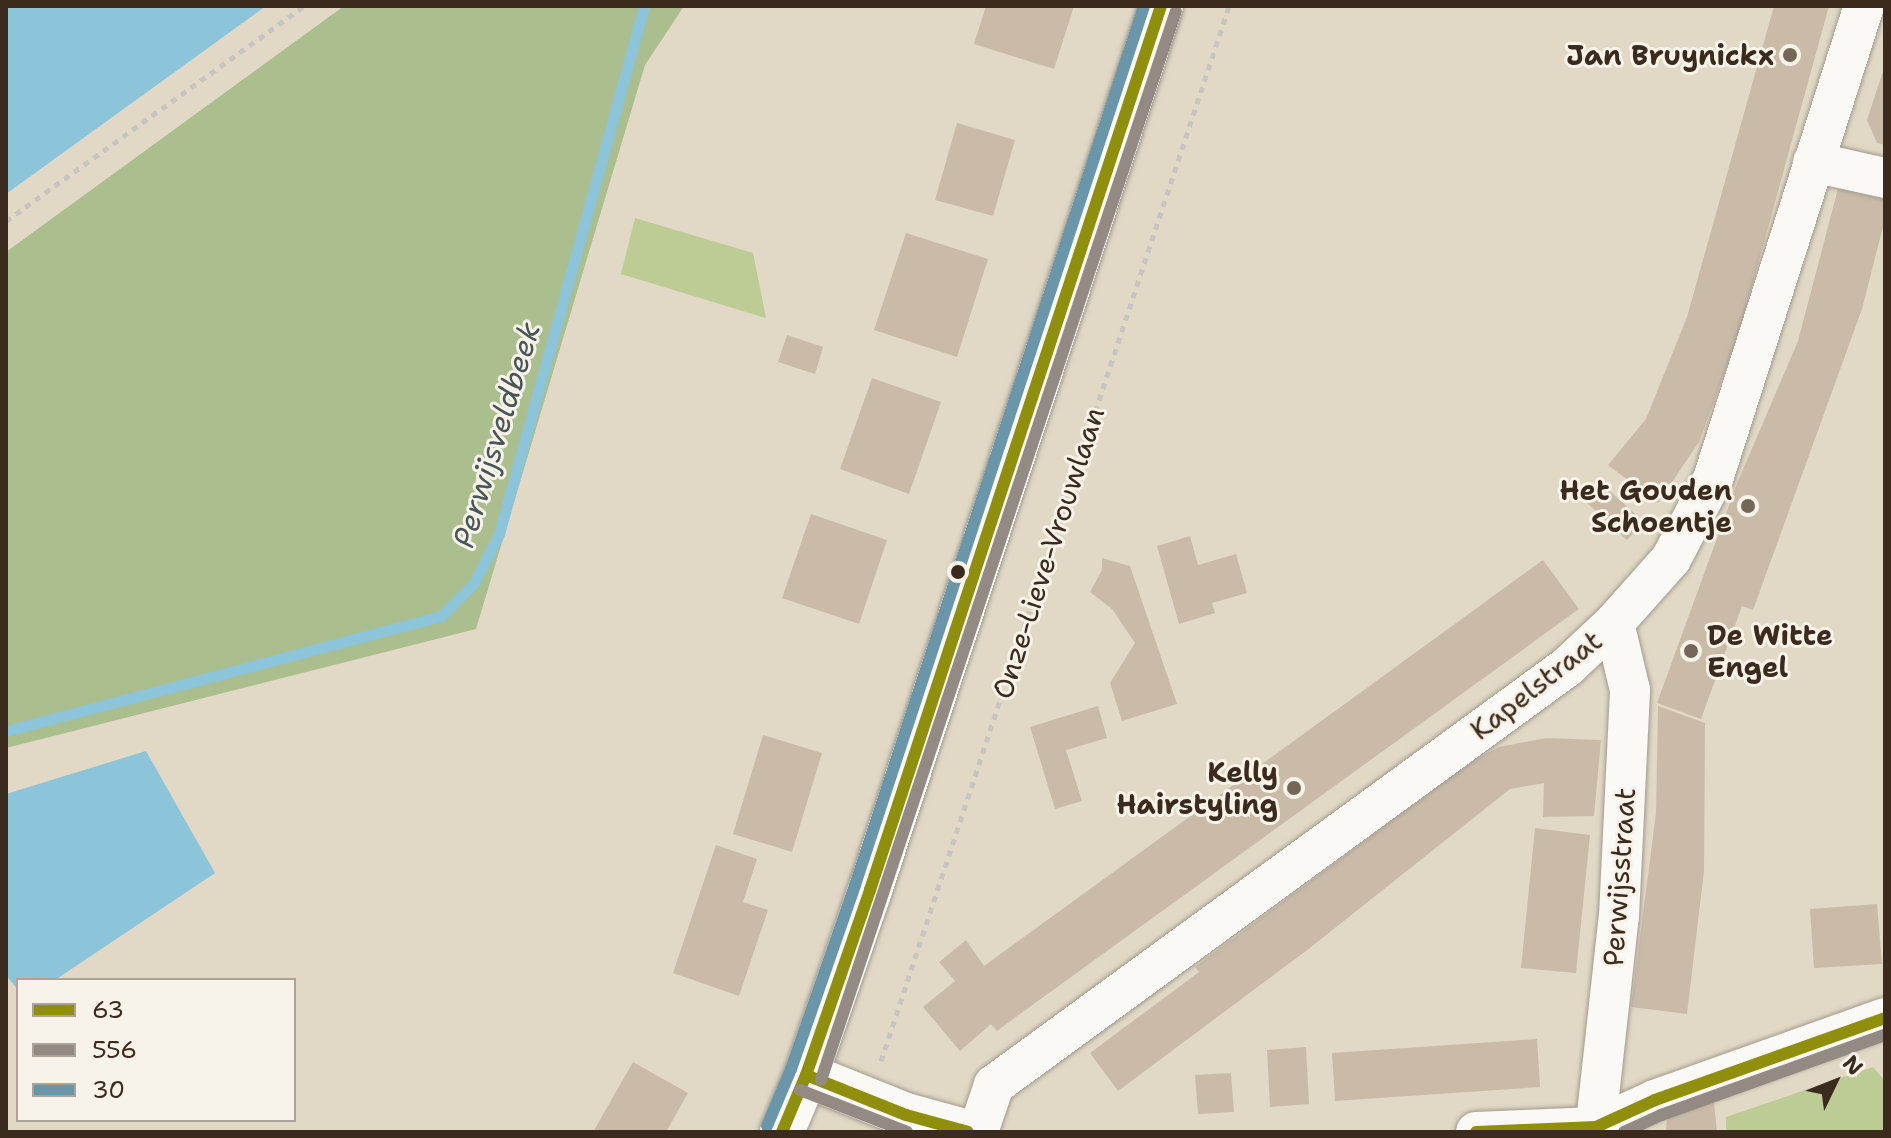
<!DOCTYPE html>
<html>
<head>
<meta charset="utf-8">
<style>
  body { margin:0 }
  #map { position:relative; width:1891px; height:1138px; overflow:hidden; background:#e1d9c5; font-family:"Shantell Sans",sans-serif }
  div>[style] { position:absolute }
  .green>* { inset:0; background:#bccc94 }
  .forest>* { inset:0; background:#abbe8d }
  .water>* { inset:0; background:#8cc4da }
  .stream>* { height:11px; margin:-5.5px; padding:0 5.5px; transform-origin:5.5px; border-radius:5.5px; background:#8cc4da }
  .building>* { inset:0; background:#cabba9 }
  .path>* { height:5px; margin-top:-2.5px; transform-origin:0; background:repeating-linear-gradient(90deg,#c8c5c1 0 6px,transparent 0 12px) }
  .roads { filter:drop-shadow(0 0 2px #a19b8e) drop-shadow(0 0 2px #a19b8e) }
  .minor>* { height:40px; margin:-20px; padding:0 20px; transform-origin:20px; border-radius:20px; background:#faf9f6 }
  .tertiary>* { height:44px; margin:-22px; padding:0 22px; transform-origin:22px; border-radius:22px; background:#faf9f6 }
  .primary>* { height:44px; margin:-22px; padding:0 22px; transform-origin:22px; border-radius:22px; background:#faf9f6 }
  .bus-1>* { height:12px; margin:-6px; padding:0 6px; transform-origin:6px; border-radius:6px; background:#908f0c }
  .bus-2>* { height:12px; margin:-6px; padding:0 6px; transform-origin:6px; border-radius:6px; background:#938a83 }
  .bus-3>* { height:12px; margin:-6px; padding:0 6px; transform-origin:6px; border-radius:6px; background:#6a96aa }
  .dots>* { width:22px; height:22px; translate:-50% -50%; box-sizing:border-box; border:4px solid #f7f3e8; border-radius:50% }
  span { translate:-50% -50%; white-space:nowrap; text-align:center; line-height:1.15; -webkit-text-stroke:6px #f7f3e8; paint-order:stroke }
  .poi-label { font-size:28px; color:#3b2a1e; font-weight:700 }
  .right { translate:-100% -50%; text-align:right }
  .left { translate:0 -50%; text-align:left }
  .street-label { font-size:28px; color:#3b2a1e }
  .water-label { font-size:30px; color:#485659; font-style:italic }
  .frame { position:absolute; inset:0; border:8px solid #3b2a1e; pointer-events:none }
  .legend { position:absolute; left:16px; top:978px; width:280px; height:144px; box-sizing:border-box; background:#f7f3e8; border:2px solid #aca397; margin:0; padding:10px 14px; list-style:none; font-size:24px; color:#3b2a1e }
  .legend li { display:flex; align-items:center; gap:16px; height:40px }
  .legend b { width:40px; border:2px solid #aca397 }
  .north { position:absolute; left:1795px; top:1042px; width:80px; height:80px; -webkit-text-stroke:6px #f7f3e8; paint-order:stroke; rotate:47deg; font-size:22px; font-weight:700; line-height:32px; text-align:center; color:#3b2a1e }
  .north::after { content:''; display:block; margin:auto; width:28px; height:36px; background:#3b2a1e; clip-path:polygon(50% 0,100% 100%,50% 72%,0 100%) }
</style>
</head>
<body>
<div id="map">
  <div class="green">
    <div style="clip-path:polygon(635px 218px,753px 253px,766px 318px,621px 274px)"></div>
    <div style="clip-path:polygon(1873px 1067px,1885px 1081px,1885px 1132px,1726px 1132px,1726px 1117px)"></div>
  </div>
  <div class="forest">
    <div style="clip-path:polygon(344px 6px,684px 6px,645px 65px,476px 629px,6px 748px,6px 252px)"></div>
  </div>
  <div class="water">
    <div style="clip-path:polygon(6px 6px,266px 6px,6px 194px)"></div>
    <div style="clip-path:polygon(146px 751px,215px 873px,55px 980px,18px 980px,18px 990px,6px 975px,6px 794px)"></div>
  </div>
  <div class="stream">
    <div style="left:6px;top:731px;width:450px;rotate:-14.8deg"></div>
    <div style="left:441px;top:616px;width:47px;rotate:-45deg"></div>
    <div style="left:474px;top:583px;width:55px;rotate:-63deg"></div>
    <div style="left:499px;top:534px;width:548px;rotate:-74.64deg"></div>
  </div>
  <div class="building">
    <div style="clip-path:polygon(986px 6px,1074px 6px,1054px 69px,974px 44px)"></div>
    <div style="clip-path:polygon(1774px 6px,1829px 6px,1739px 333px,1699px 442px,1658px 503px,1608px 465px,1646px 419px,1687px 317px)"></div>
    <div style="clip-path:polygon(1884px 68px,1885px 68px,1885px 145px,1877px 143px,1867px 120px)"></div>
    <div style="clip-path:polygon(957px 123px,1015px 140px,993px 216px,935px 200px)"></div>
    <div style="clip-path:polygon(1840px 181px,1885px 192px,1885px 219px,1862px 309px,1753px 610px,1742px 606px,1701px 719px,1657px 703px,1736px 486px,1798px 341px)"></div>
    <div style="clip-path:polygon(906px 233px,988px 259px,957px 357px,874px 330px)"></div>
    <div style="clip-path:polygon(787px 335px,823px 347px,815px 374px,778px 362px)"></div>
    <div style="clip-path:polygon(872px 378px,941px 402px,909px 494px,840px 469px)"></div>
    <div style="clip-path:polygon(1602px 484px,1644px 522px,1627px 540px,1586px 502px)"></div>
    <div style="clip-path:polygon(811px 514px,887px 540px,859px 624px,782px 598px)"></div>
    <div style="clip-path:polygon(1190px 536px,1198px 565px,1236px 554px,1247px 593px,1212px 603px,1215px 613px,1179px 624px,1157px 546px)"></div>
    <div style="clip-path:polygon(1102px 558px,1130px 566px,1177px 704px,1122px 721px,1110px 683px,1135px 643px,1112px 609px,1090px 592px,1102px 570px)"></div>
    <div style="clip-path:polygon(1543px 560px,1579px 609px,1020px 1014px,997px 1031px,991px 1024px,960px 1051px,923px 1007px,955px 981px,939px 962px,966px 940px,984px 966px)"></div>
    <div style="clip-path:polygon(1098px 706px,1107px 738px,1066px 750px,1082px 801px,1055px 809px,1030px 727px)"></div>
    <div style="clip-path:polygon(1658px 706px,1705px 723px,1704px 871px,1687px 1014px,1631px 1007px,1656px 813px)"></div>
    <div style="clip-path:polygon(763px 735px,822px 753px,792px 852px,733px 834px)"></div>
    <div style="clip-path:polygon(1546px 738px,1601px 740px,1594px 816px,1543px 817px,1544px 783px,1510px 789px,1306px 951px,1118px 1091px,1090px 1053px,1199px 972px,1195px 967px,1469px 763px,1499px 747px)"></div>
    <div style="clip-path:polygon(1535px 828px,1590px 835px,1576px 973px,1521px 968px)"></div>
    <div style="clip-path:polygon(716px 845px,757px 859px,743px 902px,768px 910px,739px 996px,673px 973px)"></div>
    <div style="clip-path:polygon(1877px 904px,1882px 964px,1814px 968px,1810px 909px)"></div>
    <div style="clip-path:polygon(1537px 1039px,1540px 1087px,1335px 1101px,1332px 1053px)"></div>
    <div style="clip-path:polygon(1306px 1047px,1309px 1104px,1270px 1107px,1267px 1050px)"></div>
    <div style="clip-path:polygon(633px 1062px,688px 1093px,666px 1132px,593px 1132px)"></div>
    <div style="clip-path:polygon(1231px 1073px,1234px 1112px,1198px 1114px,1195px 1075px)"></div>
    <div style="clip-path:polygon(1714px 1102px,1717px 1132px,1666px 1132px,1667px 1116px)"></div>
  </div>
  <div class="path">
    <div style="left:6px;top:221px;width:367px;rotate:-35.8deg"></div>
    <div style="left:881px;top:1061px;width:1111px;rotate:-71.74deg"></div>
  </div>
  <div class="roads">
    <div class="minor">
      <div style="left:1813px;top:162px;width:74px;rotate:12.5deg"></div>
      <div style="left:978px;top:1132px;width:50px;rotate:-71.2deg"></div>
      <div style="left:994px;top:1085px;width:709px;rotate:-36.11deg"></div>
      <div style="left:1567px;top:667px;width:64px;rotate:-43.1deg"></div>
      <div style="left:1614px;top:623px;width:86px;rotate:-48.3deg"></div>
      <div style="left:1671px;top:559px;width:90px;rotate:-62.3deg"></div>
      <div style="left:1713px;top:479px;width:497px;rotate:-72.3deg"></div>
      <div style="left:1476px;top:1132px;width:120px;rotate:-2.4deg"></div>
      <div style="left:1596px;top:1127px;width:65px;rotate:-24.6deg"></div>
      <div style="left:1655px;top:1100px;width:244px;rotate:-19.6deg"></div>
      <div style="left:1595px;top:1132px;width:217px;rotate:-83.7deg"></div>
      <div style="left:1619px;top:916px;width:226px;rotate:-87.2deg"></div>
      <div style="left:1630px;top:690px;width:69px;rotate:-103.4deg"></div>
    </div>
    <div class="tertiary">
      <div style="left:806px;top:1075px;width:108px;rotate:21.8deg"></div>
      <div style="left:906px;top:1115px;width:64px;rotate:15.3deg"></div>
    </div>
    <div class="primary">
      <div style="left:782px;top:1132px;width:62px;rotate:-67.2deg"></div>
      <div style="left:806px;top:1075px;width:196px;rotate:-70.9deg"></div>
      <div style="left:870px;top:890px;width:931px;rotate:-71.78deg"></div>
    </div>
  </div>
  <div class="bus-1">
    <div style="left:806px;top:1075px;width:108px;rotate:21.8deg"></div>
    <div style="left:906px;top:1115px;width:64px;rotate:15.3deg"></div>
    <div style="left:782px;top:1132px;width:62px;rotate:-67.2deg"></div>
    <div style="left:806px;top:1075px;width:196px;rotate:-70.9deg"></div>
    <div style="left:870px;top:890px;width:931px;rotate:-71.78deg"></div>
    <div style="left:1476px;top:1132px;width:120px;rotate:-2.4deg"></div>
    <div style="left:1596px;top:1127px;width:65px;rotate:-24.6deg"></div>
    <div style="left:1655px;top:1100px;width:244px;rotate:-19.6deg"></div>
  </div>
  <div class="bus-2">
    <div style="left:821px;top:1080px;width:1126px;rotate:-71.63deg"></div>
    <div style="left:800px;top:1090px;width:115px;rotate:21.4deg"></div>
    <div style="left:1624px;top:1132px;width:41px;rotate:-24.7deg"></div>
    <div style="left:1661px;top:1115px;width:238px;rotate:-19.7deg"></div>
  </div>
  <div class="bus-3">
    <div style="left:767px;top:1126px;width:62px;rotate:-67.2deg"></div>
    <div style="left:791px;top:1069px;width:195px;rotate:-70.8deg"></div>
    <div style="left:855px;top:885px;width:925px;rotate:-71.8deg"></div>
  </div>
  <div class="dots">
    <div style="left:1790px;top:55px;background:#756758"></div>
    <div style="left:1748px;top:506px;background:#756758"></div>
    <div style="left:958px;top:572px;background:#3b2a1e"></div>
    <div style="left:1691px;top:651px;background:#756758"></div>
    <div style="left:1294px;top:788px;background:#756758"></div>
  </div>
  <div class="poi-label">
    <span class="right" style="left:1774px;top:55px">Jan Bruynickx</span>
    <span class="right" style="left:1732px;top:506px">Het Gouden<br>Schoentje</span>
    <span class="left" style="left:1707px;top:651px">De Witte<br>Engel</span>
    <span class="right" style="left:1278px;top:788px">Kelly<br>Hairstyling</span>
  </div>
  <div class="street-label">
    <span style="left:1048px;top:553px;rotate:-72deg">Onze-Lieve-Vrouwlaan</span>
    <span style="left:1536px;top:685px;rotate:-38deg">Kapelstraat</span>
    <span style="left:1619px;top:877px;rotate:-86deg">Perwijsstraat</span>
  </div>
  <div class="water-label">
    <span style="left:497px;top:435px;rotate:-73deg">Perwijsveldbeek</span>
  </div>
  <div class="frame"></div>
  <ul class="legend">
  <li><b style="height:10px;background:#908f0c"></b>63</li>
  <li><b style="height:10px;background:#938a83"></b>556</li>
  <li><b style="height:10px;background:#6a96aa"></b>30</li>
  </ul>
  <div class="north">N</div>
</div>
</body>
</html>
